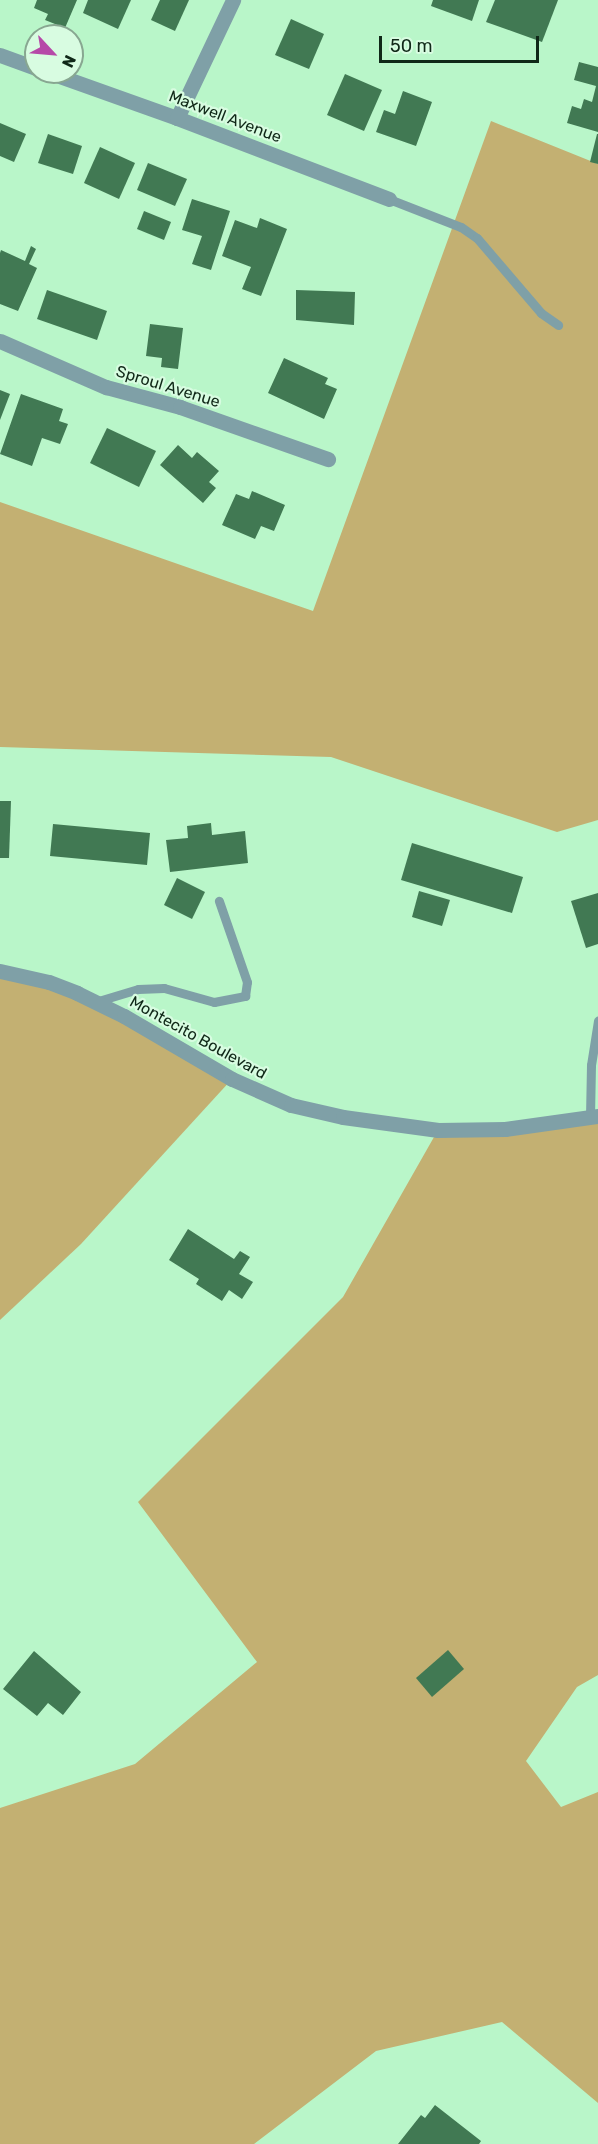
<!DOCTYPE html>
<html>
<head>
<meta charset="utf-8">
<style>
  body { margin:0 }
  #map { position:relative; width:598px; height:2144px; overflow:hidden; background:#b9f6c9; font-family:Rubik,sans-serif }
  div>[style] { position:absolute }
  .forest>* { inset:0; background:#c3b072 }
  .building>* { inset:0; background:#417953 }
  .lane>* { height:9px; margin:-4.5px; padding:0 4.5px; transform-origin:4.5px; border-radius:4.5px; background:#7fa0a7 }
  .street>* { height:15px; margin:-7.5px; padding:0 7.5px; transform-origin:7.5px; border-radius:7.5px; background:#7fa0a7 }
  span { translate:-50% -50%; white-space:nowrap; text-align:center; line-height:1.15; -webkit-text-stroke:4.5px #d8fce1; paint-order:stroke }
  .street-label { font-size:16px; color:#102818 }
  .north { position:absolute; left:24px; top:24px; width:60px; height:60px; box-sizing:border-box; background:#d8fce1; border:2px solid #88a791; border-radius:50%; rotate:116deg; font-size:16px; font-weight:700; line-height:24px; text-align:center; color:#102818 }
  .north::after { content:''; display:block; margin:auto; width:21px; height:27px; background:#b649a8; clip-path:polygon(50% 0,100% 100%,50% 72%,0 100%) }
  .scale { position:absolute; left:379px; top:36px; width:160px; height:27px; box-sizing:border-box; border:3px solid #102818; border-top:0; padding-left:8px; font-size:18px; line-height:21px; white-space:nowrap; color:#102818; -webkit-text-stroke:4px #d8fce1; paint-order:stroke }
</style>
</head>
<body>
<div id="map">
  <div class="forest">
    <div style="clip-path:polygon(491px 121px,598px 164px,598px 820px,557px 832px,331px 757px,0 747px,0 502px,313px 611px)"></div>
    <div style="clip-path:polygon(0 971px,49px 982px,232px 1079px,81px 1244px,0 1320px)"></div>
    <div style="clip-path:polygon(598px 1116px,598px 1675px,577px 1687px,526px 1761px,561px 1807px,598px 1792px,598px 2103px,502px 2022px,376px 2051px,254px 2144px,0 2144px,0 1808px,135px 1764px,257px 1662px,138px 1502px,343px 1297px,438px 1130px)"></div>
  </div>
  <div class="building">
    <div style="clip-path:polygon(37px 0,77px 0,65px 28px,45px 20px,48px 14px,34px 8px)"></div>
    <div style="clip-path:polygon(88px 0,131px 0,118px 29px,83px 13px)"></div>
    <div style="clip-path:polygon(160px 0,189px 0,175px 31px,151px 20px)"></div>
    <div style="clip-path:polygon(433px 0,479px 0,472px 21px,431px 6px)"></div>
    <div style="clip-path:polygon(495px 0,558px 0,542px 42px,486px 22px)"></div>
    <div style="clip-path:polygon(291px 19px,324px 34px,309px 69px,275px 55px)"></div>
    <div style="clip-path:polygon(579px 62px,598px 67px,598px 132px,567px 123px,572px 106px,581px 109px,584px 99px,592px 102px,596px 86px,574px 80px)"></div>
    <div style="clip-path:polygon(345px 74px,382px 90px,364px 131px,327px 115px)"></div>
    <div style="clip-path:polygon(403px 91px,432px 102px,416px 146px,376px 132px,384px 110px,395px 114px)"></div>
    <div style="clip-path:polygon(0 123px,26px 134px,14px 162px,0 156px)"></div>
    <div style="clip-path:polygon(48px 134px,82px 146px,73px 174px,38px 163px)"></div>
    <div style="clip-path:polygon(597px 134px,598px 134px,598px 164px,590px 162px)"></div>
    <div style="clip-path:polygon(100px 147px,135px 163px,119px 199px,84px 183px)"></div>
    <div style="clip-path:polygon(148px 163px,187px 179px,175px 206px,137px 190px)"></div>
    <div style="clip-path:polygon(192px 199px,230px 211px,211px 270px,192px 264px,202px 236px,182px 230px)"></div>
    <div style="clip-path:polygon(144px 211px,171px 222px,164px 240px,137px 229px)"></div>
    <div style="clip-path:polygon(260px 218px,287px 229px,261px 296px,242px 289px,251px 267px,222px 256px,235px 220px,257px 228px)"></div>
    <div style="clip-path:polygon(31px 246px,36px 249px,29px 264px,37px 268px,18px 311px,0 304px,0 253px,1px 250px,25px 261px)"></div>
    <div style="clip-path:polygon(47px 290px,107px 311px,97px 340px,37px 319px)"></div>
    <div style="clip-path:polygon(296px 290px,355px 292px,354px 325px,296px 320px)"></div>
    <div style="clip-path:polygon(150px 324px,183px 328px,178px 369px,161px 367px,162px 358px,146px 356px)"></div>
    <div style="clip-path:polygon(284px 358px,328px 378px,325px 384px,337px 389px,324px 419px,268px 393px)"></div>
    <div style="clip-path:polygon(0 390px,10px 394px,0 420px)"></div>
    <div style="clip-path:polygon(21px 394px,63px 409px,59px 421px,68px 424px,60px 444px,42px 438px,32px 466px,0 454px)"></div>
    <div style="clip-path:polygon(107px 428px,156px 451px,139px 487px,90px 463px)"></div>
    <div style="clip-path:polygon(178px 445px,192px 458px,197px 452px,219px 471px,209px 482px,216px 488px,203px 503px,160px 465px)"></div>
    <div style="clip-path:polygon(252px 491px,285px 505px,274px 531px,261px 526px,255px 539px,222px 525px,236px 494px,249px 499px)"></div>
    <div style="clip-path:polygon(0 801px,11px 801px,9px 858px,0 858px)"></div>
    <div style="clip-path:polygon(211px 823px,212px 835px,245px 831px,248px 863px,170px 872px,166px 840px,188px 838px,187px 826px)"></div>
    <div style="clip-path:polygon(53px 824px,150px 833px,147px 865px,50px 856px)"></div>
    <div style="clip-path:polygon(412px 843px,523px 877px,512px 913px,401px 880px)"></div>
    <div style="clip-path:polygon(177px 878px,205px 892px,192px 919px,164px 905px)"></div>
    <div style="clip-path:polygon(419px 891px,450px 900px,442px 926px,412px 917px)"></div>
    <div style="clip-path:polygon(598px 893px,598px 944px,586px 948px,571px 901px)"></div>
    <div style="clip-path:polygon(188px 1229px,234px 1259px,240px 1251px,250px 1257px,239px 1274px,253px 1282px,242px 1299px,229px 1290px,222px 1301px,196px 1284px,199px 1279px,169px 1260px)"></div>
    <div style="clip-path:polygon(448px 1650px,464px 1669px,432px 1697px,416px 1678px)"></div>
    <div style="clip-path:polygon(34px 1651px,81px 1692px,63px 1715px,48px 1703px,37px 1716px,3px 1689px)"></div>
    <div style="clip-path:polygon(435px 2105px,481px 2141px,479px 2144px,398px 2144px,421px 2115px,425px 2118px)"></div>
  </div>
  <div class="lane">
    <div style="left:389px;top:199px;width:77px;rotate:21.3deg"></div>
    <div style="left:461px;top:227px;width:19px;rotate:35deg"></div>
    <div style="left:477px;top:238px;width:99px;rotate:49.5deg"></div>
    <div style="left:541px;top:313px;width:21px;rotate:35deg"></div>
    <div style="left:95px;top:1002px;width:45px;rotate:-16.8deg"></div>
    <div style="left:138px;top:989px;width:26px;rotate:-2deg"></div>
    <div style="left:164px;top:988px;width:52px;rotate:15.6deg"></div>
    <div style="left:214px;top:1002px;width:32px;rotate:-11deg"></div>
    <div style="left:245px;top:996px;width:14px;rotate:-82deg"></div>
    <div style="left:247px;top:982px;width:86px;rotate:-109.1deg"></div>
    <div style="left:590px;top:1117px;width:52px;rotate:-88.9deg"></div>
    <div style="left:591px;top:1065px;width:45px;rotate:-81deg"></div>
  </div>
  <div class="street">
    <div style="left:0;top:55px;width:38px;rotate:20deg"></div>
    <div style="left:48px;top:72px;width:137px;rotate:19.6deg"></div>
    <div style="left:177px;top:118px;width:227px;rotate:20.9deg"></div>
    <div style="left:177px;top:118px;width:131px;rotate:-64.6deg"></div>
    <div style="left:0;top:341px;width:116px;rotate:23.5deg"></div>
    <div style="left:106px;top:387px;width:77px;rotate:15.1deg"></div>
    <div style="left:180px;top:407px;width:157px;rotate:19.4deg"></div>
    <div style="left:0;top:971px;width:50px;rotate:12.7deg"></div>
    <div style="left:49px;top:982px;width:30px;rotate:21deg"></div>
    <div style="left:77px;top:993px;width:52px;rotate:26.1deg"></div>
    <div style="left:124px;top:1016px;width:125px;rotate:30.3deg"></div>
    <div style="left:232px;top:1079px;width:64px;rotate:23.8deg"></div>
    <div style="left:291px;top:1105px;width:53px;rotate:13deg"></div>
    <div style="left:343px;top:1117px;width:96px;rotate:7.8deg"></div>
    <div style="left:438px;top:1130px;width:67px;rotate:-0.9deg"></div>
    <div style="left:505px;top:1129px;width:94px;rotate:-8deg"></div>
  </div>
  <div class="street-label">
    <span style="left:225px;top:117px;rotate:21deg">Maxwell Avenue</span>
    <span style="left:168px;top:387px;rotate:17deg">Sproul Avenue</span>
    <span style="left:198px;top:1038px;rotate:29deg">Montecito Boulevard</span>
  </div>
  <div class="north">N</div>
  <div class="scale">50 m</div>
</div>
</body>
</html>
